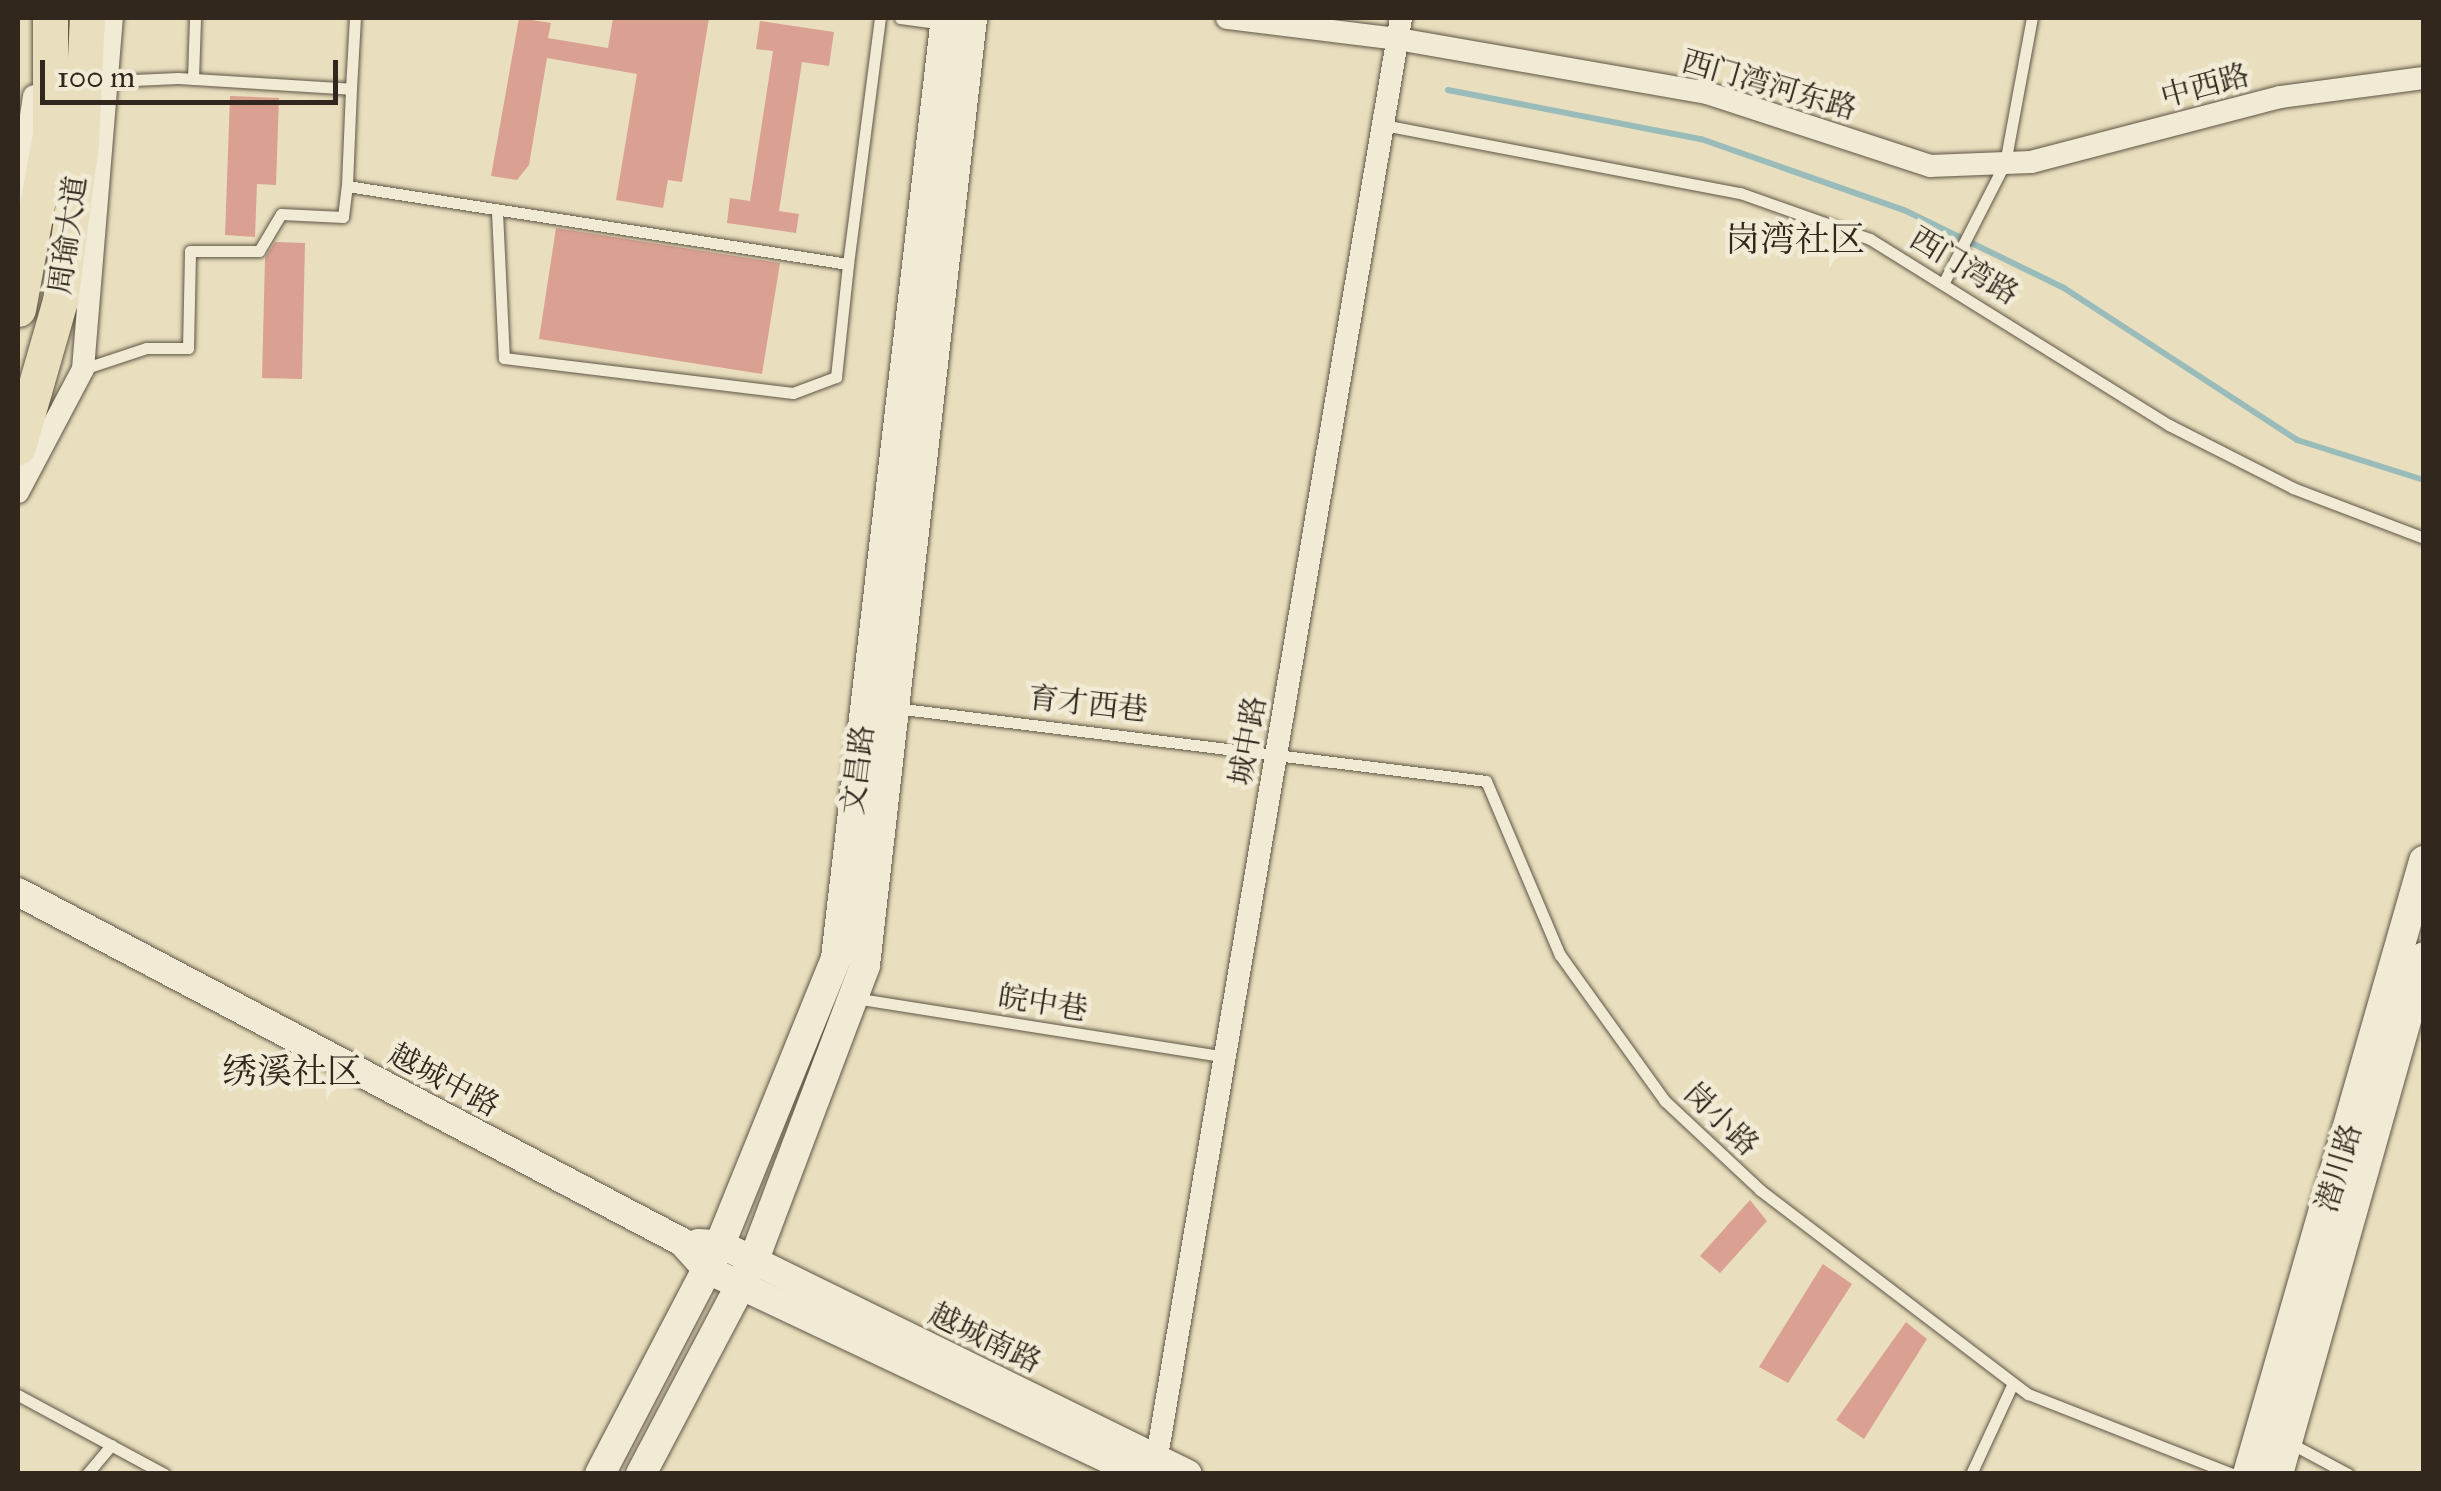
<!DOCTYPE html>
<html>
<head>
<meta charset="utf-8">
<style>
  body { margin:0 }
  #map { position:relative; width:2441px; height:1491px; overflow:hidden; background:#e9dfbe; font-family:"IM FELL Great Primer","Noto Serif SC",serif }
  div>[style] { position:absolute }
  .stream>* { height:6px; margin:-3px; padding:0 3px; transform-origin:3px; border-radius:3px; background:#99bbb9 }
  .building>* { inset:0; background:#daa192 }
  .roads { filter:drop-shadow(0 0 2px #5f5545) drop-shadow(0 0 2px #5f5545) }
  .service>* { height:11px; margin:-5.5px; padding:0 5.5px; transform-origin:5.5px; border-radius:5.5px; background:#f1ead5 }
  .minor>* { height:22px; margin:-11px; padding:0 11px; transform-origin:11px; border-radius:11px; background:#f1ead5 }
  .tertiary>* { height:28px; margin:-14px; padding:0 14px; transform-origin:14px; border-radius:14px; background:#f1ead5 }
  .secondary>* { height:30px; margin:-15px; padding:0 15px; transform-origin:15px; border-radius:15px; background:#f1ead5 }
  .primary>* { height:35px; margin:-17.5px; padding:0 17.5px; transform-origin:17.5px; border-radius:17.5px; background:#e9dfbe }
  span { translate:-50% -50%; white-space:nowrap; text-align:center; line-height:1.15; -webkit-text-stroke:9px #f1ead5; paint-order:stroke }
  .street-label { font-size:30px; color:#31271d }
  .quarter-label { font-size:35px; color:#31271d }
  .frame { position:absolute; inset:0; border:20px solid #31271d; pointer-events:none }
  .scale { position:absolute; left:40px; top:60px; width:298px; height:45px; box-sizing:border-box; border:5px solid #31271d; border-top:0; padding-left:12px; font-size:30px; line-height:35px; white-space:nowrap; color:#31271d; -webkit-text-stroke:8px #f1ead5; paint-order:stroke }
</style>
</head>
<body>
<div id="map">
  <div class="stream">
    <div style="left:1448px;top:90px;width:258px;rotate:11deg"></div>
    <div style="left:1701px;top:139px;width:215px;rotate:19.3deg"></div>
    <div style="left:1904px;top:210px;width:178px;rotate:26deg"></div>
    <div style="left:2064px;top:288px;width:278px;rotate:33.1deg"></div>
    <div style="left:2297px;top:440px;width:133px;rotate:17.5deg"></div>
  </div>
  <div class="building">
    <div style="clip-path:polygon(519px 18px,551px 23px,548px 38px,608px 48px,613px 18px,709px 18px,682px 182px,668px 180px,663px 208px,616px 200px,637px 74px,547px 58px,529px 165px,517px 180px,491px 176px)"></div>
    <div style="clip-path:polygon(760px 21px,834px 32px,829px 66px,802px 62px,779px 211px,799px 214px,796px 233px,727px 223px,730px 198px,750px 201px,773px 51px,756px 49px)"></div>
    <div style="clip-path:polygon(230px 96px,279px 98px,276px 185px,257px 184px,255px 237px,225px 235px)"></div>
    <div style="clip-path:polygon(556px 228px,780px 263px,762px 374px,539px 339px)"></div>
    <div style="clip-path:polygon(275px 242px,305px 243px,302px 379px,262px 378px,265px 258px)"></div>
    <div style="clip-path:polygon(1750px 1200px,1767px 1221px,1720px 1273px,1700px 1256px)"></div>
    <div style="clip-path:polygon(1823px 1264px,1852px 1284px,1788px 1383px,1759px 1367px)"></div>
    <div style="clip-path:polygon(1906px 1322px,1927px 1339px,1864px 1439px,1836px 1420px)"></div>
  </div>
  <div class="roads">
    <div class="service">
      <div style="left:900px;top:18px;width:45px;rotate:7.6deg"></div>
      <div style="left:193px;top:79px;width:61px;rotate:-88.1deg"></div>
      <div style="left:111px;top:81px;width:67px;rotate:-2.6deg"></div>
      <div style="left:178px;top:78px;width:173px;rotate:3.6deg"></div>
      <div style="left:351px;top:89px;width:97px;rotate:92.4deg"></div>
      <div style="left:347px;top:186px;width:507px;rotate:8.85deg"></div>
      <div style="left:848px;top:264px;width:248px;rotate:-82.6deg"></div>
      <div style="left:351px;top:89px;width:71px;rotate:-86.8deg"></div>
      <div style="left:1383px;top:125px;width:363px;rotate:10.8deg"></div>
      <div style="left:1740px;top:193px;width:138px;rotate:19.5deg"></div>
      <div style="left:1870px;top:239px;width:352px;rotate:31.9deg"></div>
      <div style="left:2169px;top:425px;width:139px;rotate:26.9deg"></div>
      <div style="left:2293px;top:488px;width:140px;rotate:20.9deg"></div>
      <div style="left:497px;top:212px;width:146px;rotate:87.3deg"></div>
      <div style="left:504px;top:358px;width:291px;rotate:6.9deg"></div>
      <div style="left:793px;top:393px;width:46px;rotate:-20.4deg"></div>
      <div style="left:836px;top:377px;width:114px;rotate:-83.9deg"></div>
      <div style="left:1944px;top:282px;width:134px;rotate:-62.9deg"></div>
      <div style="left:2005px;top:163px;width:147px;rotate:-79.5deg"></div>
      <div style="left:83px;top:369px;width:66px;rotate:-18.4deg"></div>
      <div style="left:146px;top:348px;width:42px"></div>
      <div style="left:188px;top:348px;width:97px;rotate:-88.8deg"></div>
      <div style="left:190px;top:251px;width:69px"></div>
      <div style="left:259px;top:251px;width:43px;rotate:-59.3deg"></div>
      <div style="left:281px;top:214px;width:62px;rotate:2.8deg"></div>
      <div style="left:343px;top:217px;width:31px;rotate:-83deg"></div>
      <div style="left:895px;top:708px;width:595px;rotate:7.04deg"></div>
      <div style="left:1486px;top:781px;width:189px;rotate:67deg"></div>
      <div style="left:1560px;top:955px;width:180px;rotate:54.3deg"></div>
      <div style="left:1665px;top:1101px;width:130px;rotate:43.1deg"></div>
      <div style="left:1760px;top:1190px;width:337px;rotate:37.3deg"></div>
      <div style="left:2028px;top:1394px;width:219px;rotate:21.4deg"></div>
      <div style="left:854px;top:998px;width:376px;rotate:9deg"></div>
      <div style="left:18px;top:1395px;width:166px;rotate:28.4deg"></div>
      <div style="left:2290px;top:1443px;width:66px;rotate:28.1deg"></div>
      <div style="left:87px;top:1474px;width:38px;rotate:-50deg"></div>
      <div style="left:1971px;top:1474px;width:100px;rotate:-65.2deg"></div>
    </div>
    <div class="minor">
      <div style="left:1227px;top:18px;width:172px;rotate:7deg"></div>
      <div style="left:1398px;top:39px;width:314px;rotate:9.9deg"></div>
      <div style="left:1707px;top:93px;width:235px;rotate:18.1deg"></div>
      <div style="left:1930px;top:166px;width:101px;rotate:-2.3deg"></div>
      <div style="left:2031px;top:162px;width:258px;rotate:-14.6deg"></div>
      <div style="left:2281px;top:97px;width:144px;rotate:-7.6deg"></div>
      <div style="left:18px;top:202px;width:107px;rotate:-81.4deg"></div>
      <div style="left:18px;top:492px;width:139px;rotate:-62.1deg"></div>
      <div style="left:83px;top:369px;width:352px;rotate:-85.3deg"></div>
      <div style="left:1154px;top:1474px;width:1477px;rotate:-80.37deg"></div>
    </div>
    <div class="tertiary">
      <div style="left:18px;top:892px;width:751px;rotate:27.79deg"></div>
      <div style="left:682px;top:1242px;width:36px;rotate:48deg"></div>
      <div style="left:706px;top:1269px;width:479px;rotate:25.3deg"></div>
      <div style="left:698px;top:1243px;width:22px;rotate:3deg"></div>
      <div style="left:720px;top:1244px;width:521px;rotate:26.17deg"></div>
    </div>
    <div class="secondary">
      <div style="left:600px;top:1474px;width:259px;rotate:-62.4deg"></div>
      <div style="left:720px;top:1244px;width:309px;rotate:-67.9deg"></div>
      <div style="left:836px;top:958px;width:946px;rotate:-83.33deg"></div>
      <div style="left:641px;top:1474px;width:240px;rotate:-62.2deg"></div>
      <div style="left:753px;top:1262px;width:317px;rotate:-69.3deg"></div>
      <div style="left:865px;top:965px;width:953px;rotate:-83.55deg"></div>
      <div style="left:2248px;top:1474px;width:638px;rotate:-73.98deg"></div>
      <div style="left:2278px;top:1474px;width:537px;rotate:-74.23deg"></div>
    </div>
    <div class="primary">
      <div style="left:18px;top:309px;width:177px;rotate:-79.6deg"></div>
      <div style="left:50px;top:135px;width:117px;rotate:-90deg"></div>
      <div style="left:18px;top:447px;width:152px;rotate:-74deg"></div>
      <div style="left:60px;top:301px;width:159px;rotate:-82.4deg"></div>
      <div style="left:81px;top:143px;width:125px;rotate:-87.3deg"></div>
    </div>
  </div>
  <div class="street-label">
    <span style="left:1769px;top:85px;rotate:16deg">西门湾河东路</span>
    <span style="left:2205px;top:86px;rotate:-15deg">中西路</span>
    <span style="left:68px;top:235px;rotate:-82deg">周瑜大道</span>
    <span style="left:1964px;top:266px;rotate:31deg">西门湾路</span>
    <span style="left:1088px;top:704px;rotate:6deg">育才西巷</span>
    <span style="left:1248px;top:741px;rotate:-80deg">城中路</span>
    <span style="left:858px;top:770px;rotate:-83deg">文昌路</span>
    <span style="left:1043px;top:1003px;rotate:9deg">皖中巷</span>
    <span style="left:444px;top:1080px;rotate:28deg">越城中路</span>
    <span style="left:1721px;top:1119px;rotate:44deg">岗小路</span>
    <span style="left:2339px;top:1168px;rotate:-73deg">潜川路</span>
    <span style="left:985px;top:1338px;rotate:26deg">越城南路</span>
  </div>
  <div class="quarter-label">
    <span style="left:1795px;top:240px">岗湾社区</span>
    <span style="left:292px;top:1072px">绣溪社区</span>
  </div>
  <div class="frame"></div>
  <div class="scale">100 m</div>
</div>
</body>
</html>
